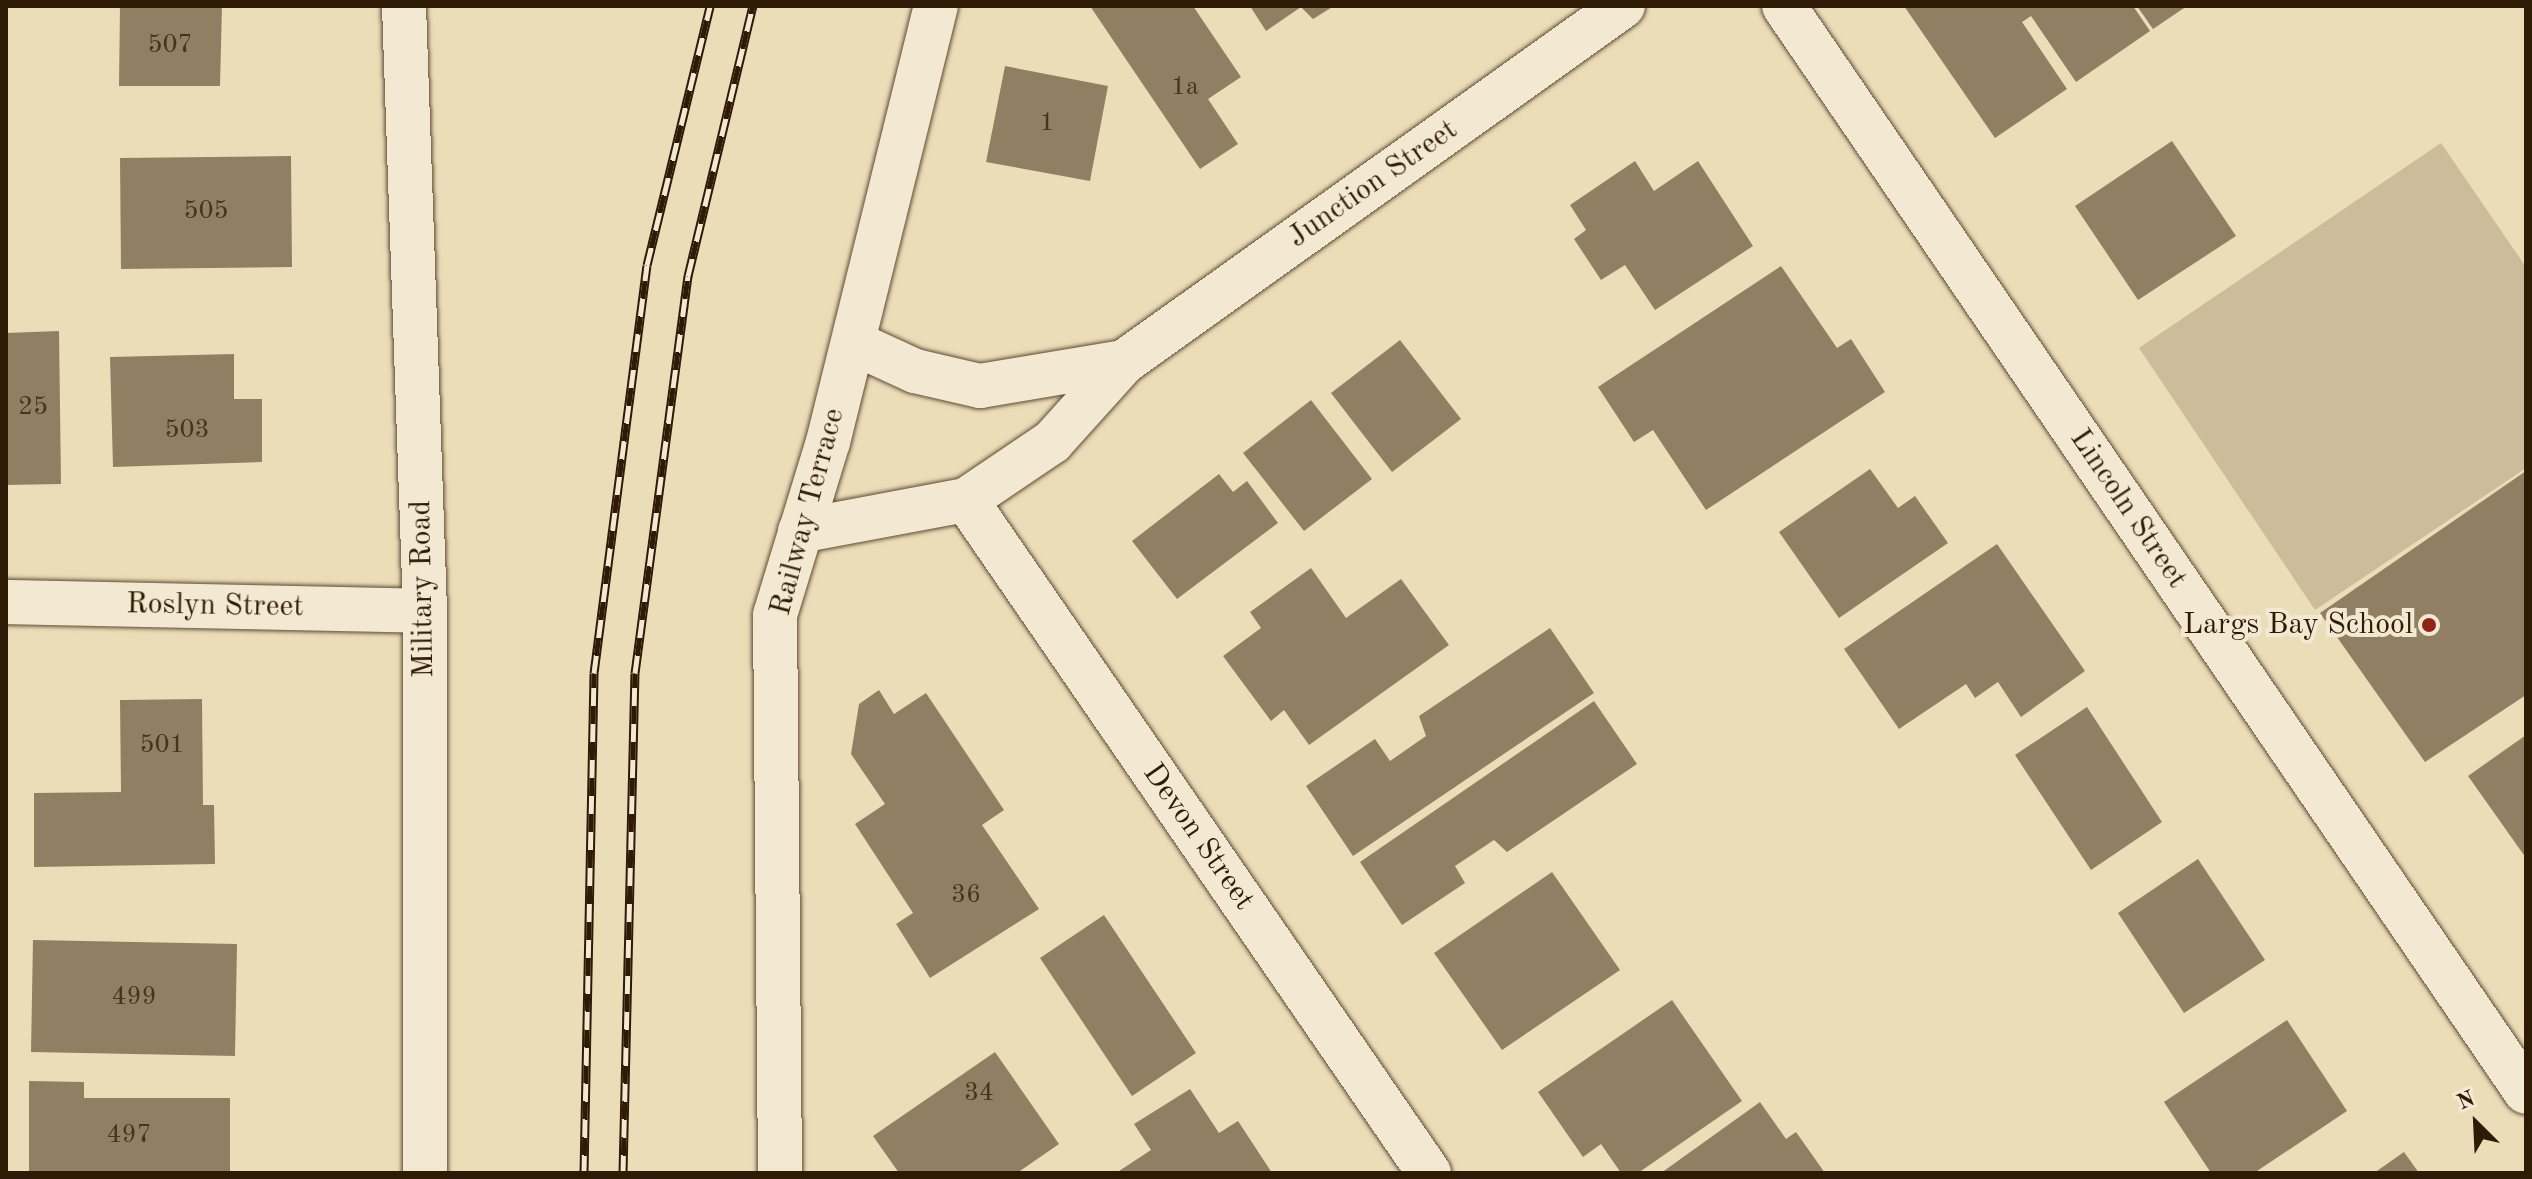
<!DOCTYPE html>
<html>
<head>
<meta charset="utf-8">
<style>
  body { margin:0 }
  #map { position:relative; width:2532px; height:1179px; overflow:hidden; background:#ecddb9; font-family:"Old Standard TT",serif }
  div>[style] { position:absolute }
  .green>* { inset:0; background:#ccbc9a }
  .building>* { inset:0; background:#917f63 }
  .roads { filter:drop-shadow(0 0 2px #5e4b32) drop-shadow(0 0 2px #5e4b32) }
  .street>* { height:44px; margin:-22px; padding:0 22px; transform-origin:22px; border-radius:22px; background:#f3e9d2 }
  .secondary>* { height:44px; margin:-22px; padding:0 22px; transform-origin:22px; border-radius:22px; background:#f3e9d2 }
  .rail>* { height:9px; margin-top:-4.5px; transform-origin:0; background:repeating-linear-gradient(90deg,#f3e9d2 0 18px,#2f1a05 0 36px); box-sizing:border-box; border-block:2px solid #2f1a05 }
  .dots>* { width:22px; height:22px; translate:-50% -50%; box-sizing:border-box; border:4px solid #f3e9d2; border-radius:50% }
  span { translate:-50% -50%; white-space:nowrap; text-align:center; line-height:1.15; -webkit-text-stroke:8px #f3e9d2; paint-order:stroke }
  .number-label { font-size:26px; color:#48331c }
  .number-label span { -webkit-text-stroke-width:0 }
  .street-label { font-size:30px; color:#2f1a05 }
  .poi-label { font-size:30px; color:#2f1a05 }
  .right { translate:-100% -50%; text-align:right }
  .frame { position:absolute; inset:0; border:8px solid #2f1a05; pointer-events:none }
  .north { position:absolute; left:2436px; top:1083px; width:80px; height:80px; -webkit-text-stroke:6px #f3e9d2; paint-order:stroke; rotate:336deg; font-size:22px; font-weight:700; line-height:32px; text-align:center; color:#2f1a05 }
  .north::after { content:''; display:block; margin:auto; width:28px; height:36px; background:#2f1a05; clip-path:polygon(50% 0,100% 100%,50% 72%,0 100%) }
</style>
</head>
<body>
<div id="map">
  <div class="green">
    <div style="clip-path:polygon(2441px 143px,2526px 267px,2526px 468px,2315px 610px,2139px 348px)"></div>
  </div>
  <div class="building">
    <div style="clip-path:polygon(120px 6px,222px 6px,220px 86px,119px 86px)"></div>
    <div style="clip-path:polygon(1090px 6px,1193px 6px,1241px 77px,1208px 99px,1238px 144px,1200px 169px)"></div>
    <div style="clip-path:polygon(1250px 6px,1334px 6px,1313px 19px,1301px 7px,1266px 31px)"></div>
    <div style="clip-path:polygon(1904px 6px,2133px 6px,2150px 31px,2076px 82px,2031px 16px,2022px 22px,2067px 89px,1995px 138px)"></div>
    <div style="clip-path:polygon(2137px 6px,2187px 6px,2153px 29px)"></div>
    <div style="clip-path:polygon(1005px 66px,1108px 86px,1090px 181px,986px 162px)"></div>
    <div style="clip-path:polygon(2172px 141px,2236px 236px,2138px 300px,2075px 206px)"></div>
    <div style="clip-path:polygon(291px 156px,292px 267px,121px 269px,120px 158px)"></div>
    <div style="clip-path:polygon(1635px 161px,1654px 191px,1698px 161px,1753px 246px,1655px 310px,1625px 265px,1601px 280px,1574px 239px,1586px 230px,1570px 205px)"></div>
    <div style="clip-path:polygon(1781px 266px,1837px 348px,1851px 339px,1885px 392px,1706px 510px,1653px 430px,1634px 442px,1598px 387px)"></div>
    <div style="clip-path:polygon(59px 331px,61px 484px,6px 485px,6px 333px)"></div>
    <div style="clip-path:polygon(1400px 340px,1461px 419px,1392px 472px,1331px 393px)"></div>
    <div style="clip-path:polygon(234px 354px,234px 399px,262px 399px,262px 462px,113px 467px,110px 357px)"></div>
    <div style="clip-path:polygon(1311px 400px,1372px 479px,1304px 531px,1243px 453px)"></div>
    <div style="clip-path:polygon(1870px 469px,1898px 508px,1915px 496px,1948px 543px,1839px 618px,1779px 532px)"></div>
    <div style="clip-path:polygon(2526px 471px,2526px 695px,2425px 762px,2320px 613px)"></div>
    <div style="clip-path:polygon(1219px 474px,1233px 492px,1247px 481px,1278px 523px,1177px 599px,1132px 541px)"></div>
    <div style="clip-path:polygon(1997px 544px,2085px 671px,2021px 717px,1998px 682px,1975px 698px,1966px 684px,1899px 729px,1844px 649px)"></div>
    <div style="clip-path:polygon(1311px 568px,1346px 618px,1401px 579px,1449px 645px,1309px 745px,1284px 710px,1271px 721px,1223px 656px,1261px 628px,1250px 612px)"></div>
    <div style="clip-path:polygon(1550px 628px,1594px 693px,1353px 856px,1306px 786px,1375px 739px,1390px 761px,1426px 736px,1419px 716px)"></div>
    <div style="clip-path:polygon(879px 690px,894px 714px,926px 693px,1004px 810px,982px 825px,1039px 909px,930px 978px,896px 924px,913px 913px,855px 824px,885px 804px,851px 754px,859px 704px)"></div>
    <div style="clip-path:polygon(202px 699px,203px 805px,214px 805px,215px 864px,34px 867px,34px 793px,121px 792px,120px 700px)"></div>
    <div style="clip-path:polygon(1594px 701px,1637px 764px,1507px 852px,1494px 840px,1455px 866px,1465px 883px,1402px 925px,1360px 862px)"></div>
    <div style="clip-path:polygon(2087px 707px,2162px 822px,2091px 870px,2015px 755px)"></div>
    <div style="clip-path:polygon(2526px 735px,2526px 858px,2468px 776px)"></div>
    <div style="clip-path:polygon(2198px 859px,2265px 960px,2184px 1013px,2118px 913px)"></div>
    <div style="clip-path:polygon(1552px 872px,1620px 970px,1502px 1050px,1434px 953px)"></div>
    <div style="clip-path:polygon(1104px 915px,1196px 1053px,1132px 1096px,1040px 958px)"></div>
    <div style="clip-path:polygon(33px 940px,237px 944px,235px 1056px,31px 1052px)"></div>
    <div style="clip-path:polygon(1672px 1000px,1742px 1101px,1638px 1173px,1621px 1173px,1601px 1144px,1583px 1157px,1538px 1092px)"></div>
    <div style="clip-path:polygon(2287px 1020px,2347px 1111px,2254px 1173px,2211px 1173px,2164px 1102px)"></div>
    <div style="clip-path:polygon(995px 1052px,1059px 1144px,1017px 1173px,899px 1173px,873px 1136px)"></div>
    <div style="clip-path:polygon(29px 1081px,84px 1082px,84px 1098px,230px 1098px,230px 1173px,29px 1173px)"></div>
    <div style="clip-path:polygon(1190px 1089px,1219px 1133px,1238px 1121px,1272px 1173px,1116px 1173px,1151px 1150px,1134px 1124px)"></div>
    <div style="clip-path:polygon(1760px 1102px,1786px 1139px,1796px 1132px,1825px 1173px,1661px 1173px)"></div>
    <div style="clip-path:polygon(2404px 1152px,2419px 1173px,2374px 1173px)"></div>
  </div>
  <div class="roads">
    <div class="street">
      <div style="left:1784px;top:6px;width:1315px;rotate:55.66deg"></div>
      <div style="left:854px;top:343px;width:67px;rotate:24.7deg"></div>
      <div style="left:915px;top:371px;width:67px;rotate:13deg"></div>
      <div style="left:980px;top:386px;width:146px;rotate:-9.5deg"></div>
      <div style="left:966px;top:500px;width:817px;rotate:55.47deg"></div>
      <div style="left:800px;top:531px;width:169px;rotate:-10.6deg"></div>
      <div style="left:966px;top:500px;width:104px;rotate:-34deg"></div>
      <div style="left:1052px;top:442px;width:108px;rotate:-48deg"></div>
      <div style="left:1124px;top:362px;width:613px;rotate:-35.51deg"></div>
      <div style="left:6px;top:602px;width:419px;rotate:1.2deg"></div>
      <div style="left:780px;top:1173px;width:558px;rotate:-90.51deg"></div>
      <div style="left:775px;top:615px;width:181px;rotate:-73deg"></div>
      <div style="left:828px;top:442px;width:449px;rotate:-76.1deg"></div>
    </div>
    <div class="secondary">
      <div style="left:404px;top:6px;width:605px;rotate:88.01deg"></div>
      <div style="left:425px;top:611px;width:562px;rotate:90deg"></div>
    </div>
  </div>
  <div class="rail">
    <div style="left:584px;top:1173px;width:500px;rotate:-88.85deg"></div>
    <div style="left:594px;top:673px;width:411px;rotate:-82.6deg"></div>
    <div style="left:647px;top:265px;width:267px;rotate:-76.3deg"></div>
    <div style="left:623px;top:1173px;width:500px;rotate:-88.63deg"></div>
    <div style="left:635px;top:673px;width:401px;rotate:-82.4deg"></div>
    <div style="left:688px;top:276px;width:278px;rotate:-76.5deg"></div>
  </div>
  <div class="dots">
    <div style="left:2429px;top:625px;background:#8f2418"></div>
  </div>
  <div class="number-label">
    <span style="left:170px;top:46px">507</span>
    <span style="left:1185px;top:88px">1a</span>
    <span style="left:1047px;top:124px">1</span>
    <span style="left:206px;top:212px">505</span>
    <span style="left:33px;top:408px">25</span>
    <span style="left:187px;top:431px">503</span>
    <span style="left:162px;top:746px">501</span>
    <span style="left:966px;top:896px">36</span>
    <span style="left:134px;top:998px">499</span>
    <span style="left:979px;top:1094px">34</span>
    <span style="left:129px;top:1136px">497</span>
  </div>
  <div class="street-label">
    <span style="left:1373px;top:184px;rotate:-35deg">Junction Street</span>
    <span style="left:2128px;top:509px;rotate:56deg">Lincoln Street</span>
    <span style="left:808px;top:512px;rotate:-75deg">Railway Terrace</span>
    <span style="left:423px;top:589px;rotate:-91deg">Military Road</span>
    <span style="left:215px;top:606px;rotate:1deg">Roslyn Street</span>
    <span style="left:1198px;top:837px;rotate:55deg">Devon Street</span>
  </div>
  <div class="poi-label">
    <span class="right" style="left:2413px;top:625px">Largs Bay School</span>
  </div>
  <div class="frame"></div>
  <div class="north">N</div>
</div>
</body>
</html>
